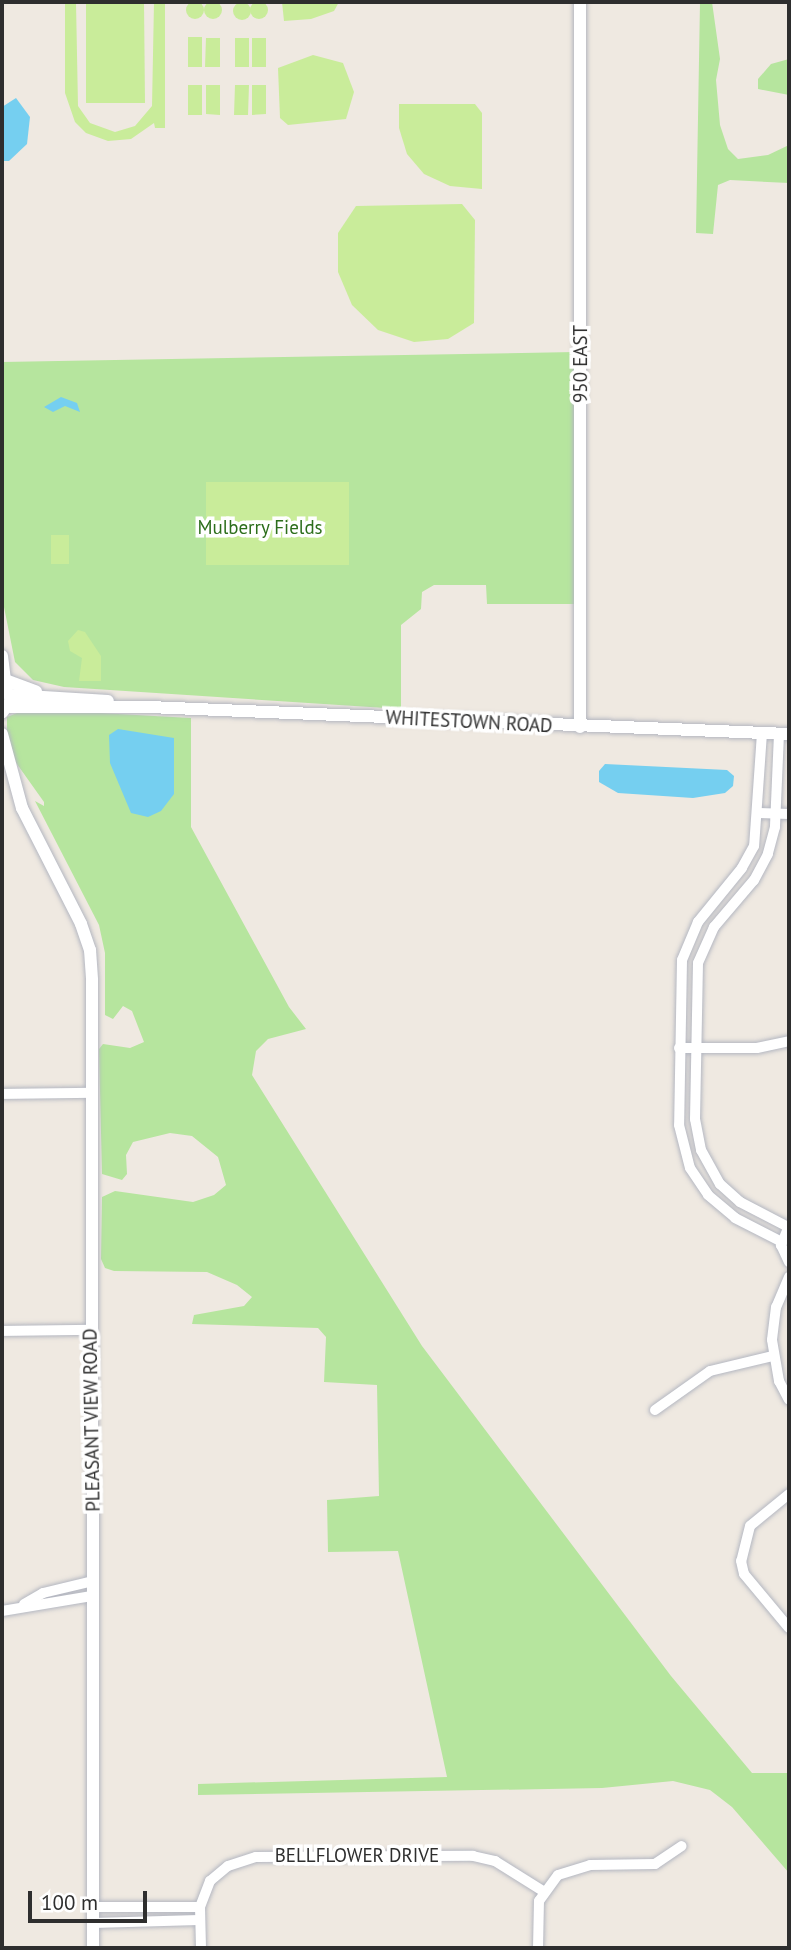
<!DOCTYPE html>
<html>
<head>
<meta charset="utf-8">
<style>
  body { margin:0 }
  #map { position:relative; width:791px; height:1950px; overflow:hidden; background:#efe9e1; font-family:"PT Sans",sans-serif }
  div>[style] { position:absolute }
  .green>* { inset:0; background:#b6e59e }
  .pitch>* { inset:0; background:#c9ec9a }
  .round { border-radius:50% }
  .water>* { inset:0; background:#75cff0 }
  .roads { filter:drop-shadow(0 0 2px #b4b7c1) drop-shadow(0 0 2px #b4b7c1) }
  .minor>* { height:10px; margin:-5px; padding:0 5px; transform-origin:5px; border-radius:5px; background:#fff }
  .tertiary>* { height:12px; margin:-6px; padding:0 6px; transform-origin:6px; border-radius:6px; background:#fff }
  .secondary>* { height:12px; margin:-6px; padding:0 6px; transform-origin:6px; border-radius:6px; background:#fff }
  span { translate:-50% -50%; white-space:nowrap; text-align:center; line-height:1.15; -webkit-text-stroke:7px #fff; paint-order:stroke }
  .street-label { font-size:19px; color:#2e2e2e }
  .park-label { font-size:19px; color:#2c6e1b }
  .frame { position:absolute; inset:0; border:4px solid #2e2e2e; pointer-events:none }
  .scale { position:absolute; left:28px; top:1891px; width:119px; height:32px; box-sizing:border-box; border:4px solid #2e2e2e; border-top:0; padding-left:9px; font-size:21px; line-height:24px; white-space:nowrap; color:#2e2e2e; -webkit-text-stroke:5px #fff; paint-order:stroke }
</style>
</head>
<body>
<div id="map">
  <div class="green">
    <div style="clip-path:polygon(700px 2px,712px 2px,720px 59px,716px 80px,720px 125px,728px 149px,738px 159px,768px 155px,789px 145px,789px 183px,730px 180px,718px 185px,713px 234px,696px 233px)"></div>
    <div style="clip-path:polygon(789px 59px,789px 95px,758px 89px,758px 79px,771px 64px)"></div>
    <div style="clip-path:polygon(575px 352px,576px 604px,487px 604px,486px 585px,434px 585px,422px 592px,421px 609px,401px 625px,401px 709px,64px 687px,33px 680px,15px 662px,2px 597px,2px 362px)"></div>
    <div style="clip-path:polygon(27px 709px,191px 718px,191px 827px,289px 1007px,306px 1029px,268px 1039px,256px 1051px,252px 1075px,422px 1346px,671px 1676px,752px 1773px,789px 1773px,789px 1873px,732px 1807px,710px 1790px,673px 1781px,602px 1788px,198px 1795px,198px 1784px,447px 1777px,398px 1551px,328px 1552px,327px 1500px,379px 1496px,377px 1385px,324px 1382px,326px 1337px,318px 1328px,192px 1324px,194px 1315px,244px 1306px,252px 1297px,237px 1285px,207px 1272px,114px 1271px,105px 1268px,101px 1259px,102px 1197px,115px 1191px,193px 1202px,214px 1195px,226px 1185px,218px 1157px,192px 1136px,170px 1133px,133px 1142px,126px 1155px,127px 1174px,122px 1180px,102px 1174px,99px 1049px,103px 1044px,130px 1048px,144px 1042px,132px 1011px,123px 1006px,113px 1019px,105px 1015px,105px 953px,99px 925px,35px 801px,44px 806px,44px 802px,7px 750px,7px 717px)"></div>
  </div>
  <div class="pitch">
    <div class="round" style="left:186px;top:1px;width:18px;height:18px"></div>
    <div class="round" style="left:204px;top:1px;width:18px;height:18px"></div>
    <div class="round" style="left:250px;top:1px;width:18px;height:18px"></div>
    <div style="clip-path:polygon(65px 2px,76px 2px,78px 106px,90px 123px,115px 132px,135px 126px,152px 106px,154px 2px,165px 2px,165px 128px,155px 128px,154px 123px,131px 139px,108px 141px,86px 133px,75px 122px,65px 93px)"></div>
    <div style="clip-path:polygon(86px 2px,144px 2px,145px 103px,86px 103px)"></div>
    <div style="clip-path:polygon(282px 2px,339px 2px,334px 11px,311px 19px,284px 21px)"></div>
    <div class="round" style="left:233px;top:2px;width:18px;height:18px"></div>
    <div style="clip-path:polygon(188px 37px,202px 37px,202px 67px,188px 67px)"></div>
    <div style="clip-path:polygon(206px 38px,220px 38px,220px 67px,205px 67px)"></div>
    <div style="clip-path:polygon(235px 38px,249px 38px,249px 67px,235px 67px)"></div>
    <div style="clip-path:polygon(252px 38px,266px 38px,266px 67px,252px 67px)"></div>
    <div style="clip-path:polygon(313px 55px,343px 63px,354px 92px,346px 119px,288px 125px,280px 118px,278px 68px)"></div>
    <div style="clip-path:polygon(188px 85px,202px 85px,202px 115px,188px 115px)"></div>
    <div style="clip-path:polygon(206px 85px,220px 85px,220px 115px,206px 114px)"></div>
    <div style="clip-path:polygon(235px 85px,249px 85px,248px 115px,234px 115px)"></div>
    <div style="clip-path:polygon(252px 85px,266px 85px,266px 114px,252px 115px)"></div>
    <div style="clip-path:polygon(399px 104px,475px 104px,482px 113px,482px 189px,450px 186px,424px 174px,407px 154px,399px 128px)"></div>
    <div style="clip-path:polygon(462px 204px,475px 220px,474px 323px,448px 339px,414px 342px,378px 330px,352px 305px,338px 272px,338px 233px,356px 206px)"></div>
    <div style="clip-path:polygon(206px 482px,349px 482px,349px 565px,206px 565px)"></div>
    <div style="clip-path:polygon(51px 535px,69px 535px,69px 564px,51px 564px)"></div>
    <div style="clip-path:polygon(78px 630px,85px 632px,101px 656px,101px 681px,79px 681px,82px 658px,70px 651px,68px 641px)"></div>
  </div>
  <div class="water">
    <div style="clip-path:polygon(16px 98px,30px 117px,27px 144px,9px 161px,2px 161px,2px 107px)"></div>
    <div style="clip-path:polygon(61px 397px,77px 403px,80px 412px,65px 406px,53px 412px,44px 407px)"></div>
    <div style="clip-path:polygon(118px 729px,174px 738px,174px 794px,161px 811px,148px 817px,131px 813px,110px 763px,109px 735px)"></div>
    <div style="clip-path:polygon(605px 764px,727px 770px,734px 776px,733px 786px,725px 793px,693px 798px,618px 793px,599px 782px,599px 771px)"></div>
  </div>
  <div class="roads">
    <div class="minor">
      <div style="left:762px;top:733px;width:113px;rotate:94deg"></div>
      <div style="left:754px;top:846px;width:25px;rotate:119deg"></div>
      <div style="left:742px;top:868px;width:70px;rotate:129.2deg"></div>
      <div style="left:698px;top:922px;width:41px;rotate:112.8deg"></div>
      <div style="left:682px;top:960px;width:165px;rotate:91deg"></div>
      <div style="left:679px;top:1125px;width:44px;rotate:75.7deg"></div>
      <div style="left:690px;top:1168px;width:32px;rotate:56deg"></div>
      <div style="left:708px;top:1195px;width:35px;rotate:40deg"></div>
      <div style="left:735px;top:1218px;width:53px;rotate:27.1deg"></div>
      <div style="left:779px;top:734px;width:93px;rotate:92.5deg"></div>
      <div style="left:775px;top:827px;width:28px;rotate:105deg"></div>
      <div style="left:768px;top:854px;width:30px;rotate:118deg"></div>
      <div style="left:754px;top:880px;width:62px;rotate:130.4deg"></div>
      <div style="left:714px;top:927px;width:39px;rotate:114deg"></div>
      <div style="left:698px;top:963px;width:156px;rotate:91.1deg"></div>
      <div style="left:695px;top:1119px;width:32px;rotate:79deg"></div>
      <div style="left:701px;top:1150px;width:39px;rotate:61deg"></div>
      <div style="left:720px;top:1184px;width:27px;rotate:42deg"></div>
      <div style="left:740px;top:1202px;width:54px;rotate:27.5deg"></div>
      <div style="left:759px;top:813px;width:30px;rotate:2deg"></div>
      <div style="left:679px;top:1048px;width:78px"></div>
      <div style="left:757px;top:1048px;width:33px;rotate:-12deg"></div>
      <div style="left:2px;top:1094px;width:88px;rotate:-0.7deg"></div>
      <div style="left:789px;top:1226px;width:21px;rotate:113deg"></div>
      <div style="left:781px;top:1245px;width:19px;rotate:65deg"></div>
      <div style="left:789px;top:1277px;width:33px;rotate:113deg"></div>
      <div style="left:776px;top:1307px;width:33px;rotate:97deg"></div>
      <div style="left:772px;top:1340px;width:42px;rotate:80.3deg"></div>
      <div style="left:779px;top:1381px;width:21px;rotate:62deg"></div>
      <div style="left:2px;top:1331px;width:88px;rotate:-0.7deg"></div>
      <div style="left:655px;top:1410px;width:67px;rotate:-35.3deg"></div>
      <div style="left:710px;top:1371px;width:65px;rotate:-13.4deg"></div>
      <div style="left:789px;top:1494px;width:50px;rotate:140.6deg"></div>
      <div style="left:750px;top:1526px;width:36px;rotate:104deg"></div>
      <div style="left:741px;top:1561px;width:13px;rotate:77deg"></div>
      <div style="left:744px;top:1574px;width:70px;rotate:50.2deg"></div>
      <div style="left:24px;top:1604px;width:22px;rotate:-30deg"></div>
      <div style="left:43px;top:1593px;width:51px;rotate:-13.5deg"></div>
      <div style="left:2px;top:1611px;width:91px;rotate:-9.5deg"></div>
      <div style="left:93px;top:1907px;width:107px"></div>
      <div style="left:93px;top:1923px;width:106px;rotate:-1.6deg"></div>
      <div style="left:201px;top:1948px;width:41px;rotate:-91.4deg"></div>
      <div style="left:200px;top:1907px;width:28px;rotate:-69deg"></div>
      <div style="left:210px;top:1881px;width:23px;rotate:-40deg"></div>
      <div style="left:228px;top:1866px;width:29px;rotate:-18deg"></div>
      <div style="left:256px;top:1857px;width:217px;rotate:-0.3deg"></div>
      <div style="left:473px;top:1856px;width:23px;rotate:13deg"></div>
      <div style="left:495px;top:1861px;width:57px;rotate:32deg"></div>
      <div style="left:538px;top:1948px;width:47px;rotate:-88.8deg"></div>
      <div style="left:539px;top:1901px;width:32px;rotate:-54deg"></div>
      <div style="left:558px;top:1875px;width:34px;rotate:-17deg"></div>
      <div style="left:590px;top:1865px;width:65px;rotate:-0.9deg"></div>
      <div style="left:655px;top:1864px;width:32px;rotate:-34deg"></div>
    </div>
    <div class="tertiary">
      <div style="left:5px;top:680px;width:33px;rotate:20deg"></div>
      <div style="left:11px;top:695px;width:97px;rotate:3.5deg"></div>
      <div style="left:10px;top:707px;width:139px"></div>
      <div style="left:149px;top:707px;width:641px;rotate:2.42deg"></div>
      <div style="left:580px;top:727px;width:725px;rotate:-90deg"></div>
    </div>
    <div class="secondary">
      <div style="left:2px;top:656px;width:33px;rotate:83deg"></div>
      <div style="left:2px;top:687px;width:16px;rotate:50deg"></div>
      <div style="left:12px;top:699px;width:17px;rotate:126deg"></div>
      <div style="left:2px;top:734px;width:77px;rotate:74.9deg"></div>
      <div style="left:22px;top:808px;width:130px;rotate:63deg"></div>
      <div style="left:81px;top:924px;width:28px;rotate:71deg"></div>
      <div style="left:90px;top:950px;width:30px;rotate:86deg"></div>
      <div style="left:92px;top:980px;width:968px;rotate:89.94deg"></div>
    </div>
  </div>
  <div class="street-label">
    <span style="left:581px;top:364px;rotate:-90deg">950 EAST</span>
    <span style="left:469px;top:722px;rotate:3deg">WHITESTOWN ROAD</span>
    <span style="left:92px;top:1420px;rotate:-91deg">PLEASANT VIEW ROAD</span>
    <span style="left:357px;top:1856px">BELLFLOWER DRIVE</span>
  </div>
  <div class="park-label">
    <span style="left:260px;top:528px">Mulberry Fields</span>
  </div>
  <div class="frame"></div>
  <div class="scale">100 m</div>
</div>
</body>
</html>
